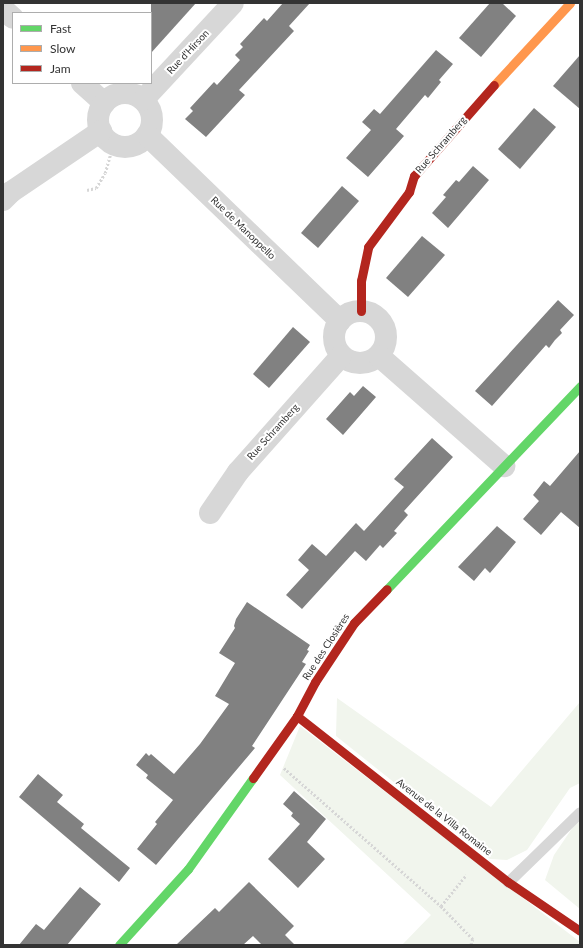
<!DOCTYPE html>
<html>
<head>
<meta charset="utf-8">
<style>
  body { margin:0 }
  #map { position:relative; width:583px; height:948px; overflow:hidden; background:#fff; font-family:Lato,sans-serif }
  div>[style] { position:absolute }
  .green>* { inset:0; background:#f1f5ed }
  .building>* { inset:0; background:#818181 }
  .path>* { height:2.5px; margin-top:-1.25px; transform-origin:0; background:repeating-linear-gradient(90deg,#d6d6d6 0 2px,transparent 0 4px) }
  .lane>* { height:11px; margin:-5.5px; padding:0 5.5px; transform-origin:5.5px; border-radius:5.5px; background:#d7d7d7 }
  .street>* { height:22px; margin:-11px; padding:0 11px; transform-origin:11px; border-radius:11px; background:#d7d7d7 }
  .street>.ring { margin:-11px; padding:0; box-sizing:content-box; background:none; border:22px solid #d7d7d7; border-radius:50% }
  .fast>* { height:9px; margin:-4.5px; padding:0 4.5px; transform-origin:4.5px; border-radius:4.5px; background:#63d668 }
  .slow>* { height:9px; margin:-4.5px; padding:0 4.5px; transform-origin:4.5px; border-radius:4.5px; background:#ff974d }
  .jam>* { height:9px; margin:-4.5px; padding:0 4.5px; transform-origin:4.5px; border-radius:4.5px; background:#b3261e }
  span { translate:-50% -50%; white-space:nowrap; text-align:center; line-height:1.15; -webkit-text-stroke:4px #fff; paint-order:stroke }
  .street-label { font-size:10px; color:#333 }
  .frame { position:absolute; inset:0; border:4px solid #333; pointer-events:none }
  .legend { position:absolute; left:12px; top:12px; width:140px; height:72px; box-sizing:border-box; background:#fff; border:1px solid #adadad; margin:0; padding:5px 7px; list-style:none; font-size:12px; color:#333 }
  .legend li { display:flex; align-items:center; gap:8px; height:20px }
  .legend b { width:20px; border:1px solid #adadad }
</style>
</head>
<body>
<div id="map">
  <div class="green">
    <div style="clip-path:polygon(337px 698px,491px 807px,580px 702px,580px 783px,570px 788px,527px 850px,507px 860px,490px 859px,336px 736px)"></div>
    <div style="clip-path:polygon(300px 726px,580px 942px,580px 945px,402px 945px,431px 915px,280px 775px)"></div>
    <div style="clip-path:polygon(580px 821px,580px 909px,545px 880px,554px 855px,573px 827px)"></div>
  </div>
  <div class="building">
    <div style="clip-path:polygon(151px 3px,196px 3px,151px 53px)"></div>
    <div style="clip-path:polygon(283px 3px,310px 3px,289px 26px,294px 31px,239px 90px,245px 95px,206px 137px,185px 119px,193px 111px,190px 108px,214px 82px,217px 85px,240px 60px,235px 55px,243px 47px,240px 44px,264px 18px,267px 21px)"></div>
    <div style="clip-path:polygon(490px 3px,502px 3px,516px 16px,481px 57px,459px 38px)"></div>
    <div style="clip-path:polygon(436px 50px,453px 64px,439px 80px,441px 82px,428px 98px,425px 95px,396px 129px,404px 136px,368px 177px,346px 158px,371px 130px,362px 122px,374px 109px,380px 114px)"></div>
    <div style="clip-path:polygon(580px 55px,580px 109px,553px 86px)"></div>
    <div style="clip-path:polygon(534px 108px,556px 127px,520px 169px,498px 149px)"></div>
    <div style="clip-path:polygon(473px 166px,489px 180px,448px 228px,432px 213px,446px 197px,443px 195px,450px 187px,456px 180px,459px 182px)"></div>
    <div style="clip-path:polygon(342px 186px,359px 201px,318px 248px,301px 233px)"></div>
    <div style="clip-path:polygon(422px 236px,445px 255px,408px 297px,386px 278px)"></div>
    <div style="clip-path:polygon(558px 300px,574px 315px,560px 330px,562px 333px,555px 340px,549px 348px,546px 345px,492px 406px,475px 391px)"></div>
    <div style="clip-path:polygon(293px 327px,310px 342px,269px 388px,253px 374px)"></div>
    <div style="clip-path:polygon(363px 386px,376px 397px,343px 435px,326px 419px,350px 392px,354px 396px)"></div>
    <div style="clip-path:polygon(432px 438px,453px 457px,404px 511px,408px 515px,394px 531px,397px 533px,383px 548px,380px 545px,366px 561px,355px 551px,302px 609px,286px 595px,309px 570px,298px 560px,312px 544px,326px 556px,356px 523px,364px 531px,404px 487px,394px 479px)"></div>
    <div style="clip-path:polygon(580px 451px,580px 528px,561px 512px,541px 535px,523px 519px,539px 501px,533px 495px,544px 481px,550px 486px)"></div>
    <div style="clip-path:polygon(497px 526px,516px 542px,490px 573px,485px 568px,474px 581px,458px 567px)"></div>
    <div style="clip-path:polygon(247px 602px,310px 645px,307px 650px,309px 651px,302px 662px,306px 664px,252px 746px,255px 748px,156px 865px,137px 849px,157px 824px,155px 822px,173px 800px,146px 778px,148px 775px,136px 765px,146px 753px,149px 756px,151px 754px,174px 774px,200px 744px,229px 704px,215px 696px,235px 663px,219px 653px,235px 628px,234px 626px,236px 619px)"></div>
    <div style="clip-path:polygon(38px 774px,63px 795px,57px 802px,84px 824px,81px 828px,130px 868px,119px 882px,19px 797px)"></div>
    <div style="clip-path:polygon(294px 791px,326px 819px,307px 842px,325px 859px,298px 888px,268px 859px,300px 824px,291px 816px,293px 813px,283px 804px)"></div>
    <div style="clip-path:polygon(249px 882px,294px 926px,285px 935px,295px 945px,262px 945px,253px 936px,243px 945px,176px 945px,215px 908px,219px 912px)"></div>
    <div style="clip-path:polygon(80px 887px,101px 904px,67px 945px,19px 945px,36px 924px,44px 930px)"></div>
  </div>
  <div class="path">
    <div style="left:87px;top:190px;width:9px;rotate:-13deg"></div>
    <div style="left:96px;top:188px;width:17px;rotate:-59deg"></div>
    <div style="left:105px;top:173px;width:25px;rotate:-74deg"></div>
    <div style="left:284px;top:768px;width:209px;rotate:41.3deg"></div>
    <div style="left:441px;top:906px;width:46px;rotate:45.9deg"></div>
    <div style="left:473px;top:939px;width:6px;rotate:108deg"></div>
    <div style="left:441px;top:906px;width:40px;rotate:-51deg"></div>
  </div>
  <div class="lane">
    <div style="left:508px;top:882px;width:100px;rotate:-44.2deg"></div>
  </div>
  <div class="street">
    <div style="left:3px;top:9px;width:13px;rotate:42deg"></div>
    <div style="left:82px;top:83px;width:30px;rotate:42deg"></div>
    <div class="ring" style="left:98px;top:93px;width:32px;height:32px"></div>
    <div style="left:143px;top:100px;width:132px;rotate:-47.1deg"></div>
    <div style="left:147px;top:135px;width:268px;rotate:43.9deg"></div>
    <div style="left:3px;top:200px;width:11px;rotate:-45deg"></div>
    <div style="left:11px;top:192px;width:109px;rotate:-34.1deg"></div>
    <div class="ring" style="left:334px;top:311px;width:30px;height:30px"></div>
    <div style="left:379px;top:356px;width:167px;rotate:41.3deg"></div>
    <div style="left:210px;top:513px;width:50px;rotate:-55.7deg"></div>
    <div style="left:238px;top:472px;width:155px;rotate:-48.4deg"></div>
  </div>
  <div class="fast">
    <div style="left:387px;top:589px;width:280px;rotate:-46.4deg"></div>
    <div style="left:119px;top:945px;width:103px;rotate:-47.8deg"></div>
    <div style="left:188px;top:869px;width:112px;rotate:-54.5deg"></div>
  </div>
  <div class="slow">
    <div style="left:494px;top:85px;width:112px;rotate:-47.2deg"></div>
  </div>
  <div class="jam">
    <div style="left:361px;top:311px;width:30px;rotate:-90deg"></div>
    <div style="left:361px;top:281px;width:35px;rotate:-78deg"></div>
    <div style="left:368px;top:247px;width:69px;rotate:-53.3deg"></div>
    <div style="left:409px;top:192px;width:17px;rotate:-73deg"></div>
    <div style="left:414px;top:176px;width:121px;rotate:-48.7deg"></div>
    <div style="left:297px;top:716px;width:268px;rotate:38.2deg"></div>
    <div style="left:508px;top:882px;width:87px;rotate:34.2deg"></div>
    <div style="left:253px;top:778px;width:76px;rotate:-54.6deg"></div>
    <div style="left:297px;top:716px;width:38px;rotate:-62deg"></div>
    <div style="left:315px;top:682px;width:71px;rotate:-56.5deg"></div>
    <div style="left:354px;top:623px;width:47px;rotate:-45.9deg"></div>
  </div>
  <div class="street-label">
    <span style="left:188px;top:52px;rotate:-47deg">Rue d'Hirson</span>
    <span style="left:441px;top:145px;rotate:-49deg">Rue Schramberg</span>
    <span style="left:243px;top:228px;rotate:44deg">Rue de Manoppello</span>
    <span style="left:273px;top:432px;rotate:-48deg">Rue Schramberg</span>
    <span style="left:326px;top:647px;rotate:-57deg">Rue des Closières</span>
    <span style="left:444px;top:817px;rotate:38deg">Avenue de la Villa Romaine</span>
  </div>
  <div class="frame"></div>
  <ul class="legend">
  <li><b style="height:5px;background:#63d668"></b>Fast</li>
  <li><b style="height:5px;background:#ff974d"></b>Slow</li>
  <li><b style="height:5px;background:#b3261e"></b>Jam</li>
  </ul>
</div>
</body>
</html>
